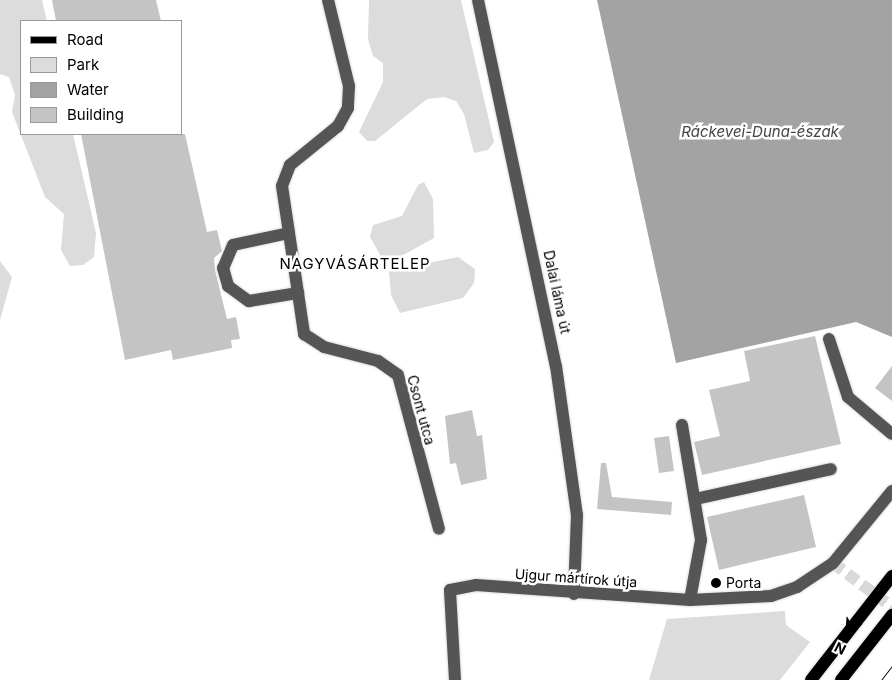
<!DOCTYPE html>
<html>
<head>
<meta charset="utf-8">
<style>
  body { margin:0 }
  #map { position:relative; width:892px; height:680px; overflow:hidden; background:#fff; font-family:Inter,sans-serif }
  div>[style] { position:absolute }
  .green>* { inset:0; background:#dcdcdc }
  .water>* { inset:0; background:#a3a3a3 }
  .building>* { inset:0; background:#c4c4c4 }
  .minor-tunnel>* { height:12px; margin-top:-6px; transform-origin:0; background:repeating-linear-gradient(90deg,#d9d9d9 0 12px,transparent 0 18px) }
  .roads { filter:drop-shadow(0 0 1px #dbdbdb) drop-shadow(0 0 1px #dbdbdb) }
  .minor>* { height:12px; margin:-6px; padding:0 6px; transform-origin:6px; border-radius:6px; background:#555 }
  .major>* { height:12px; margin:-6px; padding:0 6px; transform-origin:6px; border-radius:6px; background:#000 }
  .tram>* { height:1px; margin:-0.5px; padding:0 0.5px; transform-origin:0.5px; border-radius:0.5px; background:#000 }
  .dots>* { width:14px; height:14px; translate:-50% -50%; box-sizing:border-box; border:2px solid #fff; border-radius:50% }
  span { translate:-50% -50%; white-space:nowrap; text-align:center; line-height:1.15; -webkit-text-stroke:5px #fff; paint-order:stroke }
  .street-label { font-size:14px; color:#000 }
  .poi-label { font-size:14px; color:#000 }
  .left { translate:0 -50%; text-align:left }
  .water-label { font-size:15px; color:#444; font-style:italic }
  .neighbourhood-label { font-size:15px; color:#000; letter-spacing:1px }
  .legend { position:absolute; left:20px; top:20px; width:162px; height:115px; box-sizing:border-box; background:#fff; border:1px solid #999; margin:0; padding:6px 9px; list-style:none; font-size:15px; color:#000 }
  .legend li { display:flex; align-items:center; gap:10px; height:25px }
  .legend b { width:25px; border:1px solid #999 }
  .north { position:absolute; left:822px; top:610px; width:50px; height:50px; -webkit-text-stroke:4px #fff; paint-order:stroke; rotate:207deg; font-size:14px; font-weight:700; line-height:20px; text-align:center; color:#000 }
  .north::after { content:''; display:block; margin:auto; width:18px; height:22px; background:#000; clip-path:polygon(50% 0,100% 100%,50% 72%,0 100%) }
</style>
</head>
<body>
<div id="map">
  <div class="green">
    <div style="clip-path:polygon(0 0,42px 0,47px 21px,21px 21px,21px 134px,73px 134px,96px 233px,94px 257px,83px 265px,70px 266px,61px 250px,64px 214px,45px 197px,12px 112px,15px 95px,9px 77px,0 74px)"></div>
    <div style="clip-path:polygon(369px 0,461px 0,494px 142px,488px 150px,474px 153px,464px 114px,456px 101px,444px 97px,427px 99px,375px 141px,367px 141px,359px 132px,383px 82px,383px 63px,373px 56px,368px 39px)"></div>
    <div style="clip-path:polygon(424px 182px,433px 199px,434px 238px,396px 259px,383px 260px,370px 237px,373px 225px,402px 216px,418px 185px)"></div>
    <div style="clip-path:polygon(458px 257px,475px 269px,474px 283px,463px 298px,400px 313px,391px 295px,389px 271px)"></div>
    <div style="clip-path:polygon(0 261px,12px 277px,0 320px)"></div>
    <div style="clip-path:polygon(785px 611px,786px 625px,810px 642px,780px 680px,649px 680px,667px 619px)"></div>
  </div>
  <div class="water">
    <div style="clip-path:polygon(597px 0,892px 0,892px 337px,856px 322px,676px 363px)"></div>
  </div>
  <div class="building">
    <div style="clip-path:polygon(52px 0,156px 0,161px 21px,56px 21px)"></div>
    <div style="clip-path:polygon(81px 134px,185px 134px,207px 232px,217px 230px,222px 251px,214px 258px,215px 270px,227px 319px,236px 317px,240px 339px,231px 340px,232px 348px,173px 360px,171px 350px,125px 360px)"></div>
    <div style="clip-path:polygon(815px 336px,841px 444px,702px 475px,694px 442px,720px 436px,709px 390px,750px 381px,744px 351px)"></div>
    <div style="clip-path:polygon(892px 366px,892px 401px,875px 388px)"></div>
    <div style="clip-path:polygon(472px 410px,477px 436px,482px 435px,487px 479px,461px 485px,456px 463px,450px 464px,445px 416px)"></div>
    <div style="clip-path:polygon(669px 436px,674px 471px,659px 473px,654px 438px)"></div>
    <div style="clip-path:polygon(601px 463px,606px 463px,612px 497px,672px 502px,671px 515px,597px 509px)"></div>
    <div style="clip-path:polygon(804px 495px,816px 547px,719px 570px,707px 517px)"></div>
  </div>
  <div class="minor-tunnel">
    <div style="left:833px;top:563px;width:74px;rotate:36.7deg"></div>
  </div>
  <div class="roads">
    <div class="minor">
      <div style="left:328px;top:0;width:89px;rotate:76.3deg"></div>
      <div style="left:349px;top:86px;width:22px;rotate:93deg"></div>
      <div style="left:348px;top:108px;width:21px;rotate:119deg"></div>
      <div style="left:338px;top:126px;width:62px;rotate:140.9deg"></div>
      <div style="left:290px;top:165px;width:22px;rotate:111deg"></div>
      <div style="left:282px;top:186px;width:150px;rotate:81.5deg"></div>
      <div style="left:304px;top:334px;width:24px;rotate:33deg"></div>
      <div style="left:324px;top:347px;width:56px;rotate:14.5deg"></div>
      <div style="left:378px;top:361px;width:24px;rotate:35deg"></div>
      <div style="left:398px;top:375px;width:159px;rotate:75.1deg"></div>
      <div style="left:478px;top:0;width:374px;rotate:78deg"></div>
      <div style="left:556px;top:366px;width:150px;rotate:82deg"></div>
      <div style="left:577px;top:515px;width:79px;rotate:92.2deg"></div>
      <div style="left:289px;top:233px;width:57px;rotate:167.9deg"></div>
      <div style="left:233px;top:245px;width:25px;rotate:113deg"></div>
      <div style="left:223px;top:268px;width:19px;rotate:74deg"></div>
      <div style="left:228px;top:286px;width:26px;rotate:36deg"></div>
      <div style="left:249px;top:301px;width:50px;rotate:-9.3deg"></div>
      <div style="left:829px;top:339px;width:61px;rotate:71.9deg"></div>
      <div style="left:848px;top:397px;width:57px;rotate:40.1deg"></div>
      <div style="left:682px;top:425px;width:117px;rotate:80.6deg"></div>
      <div style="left:701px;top:540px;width:61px;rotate:100.4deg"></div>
      <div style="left:695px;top:499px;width:139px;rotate:-12.4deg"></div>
      <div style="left:455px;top:680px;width:90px;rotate:-93.2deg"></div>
      <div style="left:450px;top:590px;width:26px;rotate:-11deg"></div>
      <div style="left:476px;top:585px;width:215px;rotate:4deg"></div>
      <div style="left:690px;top:600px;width:81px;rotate:-2.8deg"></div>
      <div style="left:771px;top:596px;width:28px;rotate:-19deg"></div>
      <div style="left:797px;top:587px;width:43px;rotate:-33.7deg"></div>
      <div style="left:833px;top:563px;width:93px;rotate:-50.7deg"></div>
    </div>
    <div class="major">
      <div style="left:811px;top:680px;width:132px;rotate:-52.1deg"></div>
      <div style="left:841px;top:680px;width:83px;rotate:-51.9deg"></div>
    </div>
  </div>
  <div class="tram">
    <div style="left:881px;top:680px;width:18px;rotate:-52deg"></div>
  </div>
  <div class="dots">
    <div style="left:716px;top:583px;background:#000"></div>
  </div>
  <div class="street-label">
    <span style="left:557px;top:292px;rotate:78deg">Dalai láma út</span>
    <span style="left:421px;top:410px;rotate:75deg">Csont utca</span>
    <span style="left:576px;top:578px;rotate:4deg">Ujgur mártírok útja</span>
  </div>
  <div class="poi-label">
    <span class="left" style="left:726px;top:583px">Porta</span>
  </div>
  <div class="water-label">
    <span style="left:760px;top:132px">Ráckevei-Duna-észak</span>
  </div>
  <div class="neighbourhood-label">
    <span style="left:355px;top:264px">NAGYVÁSÁRTELEP</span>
  </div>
  <ul class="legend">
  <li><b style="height:6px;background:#000"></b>Road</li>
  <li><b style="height:14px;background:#dcdcdc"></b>Park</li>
  <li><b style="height:14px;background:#a3a3a3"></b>Water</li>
  <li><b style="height:14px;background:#c4c4c4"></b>Building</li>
  </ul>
  <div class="north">N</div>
</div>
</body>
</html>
